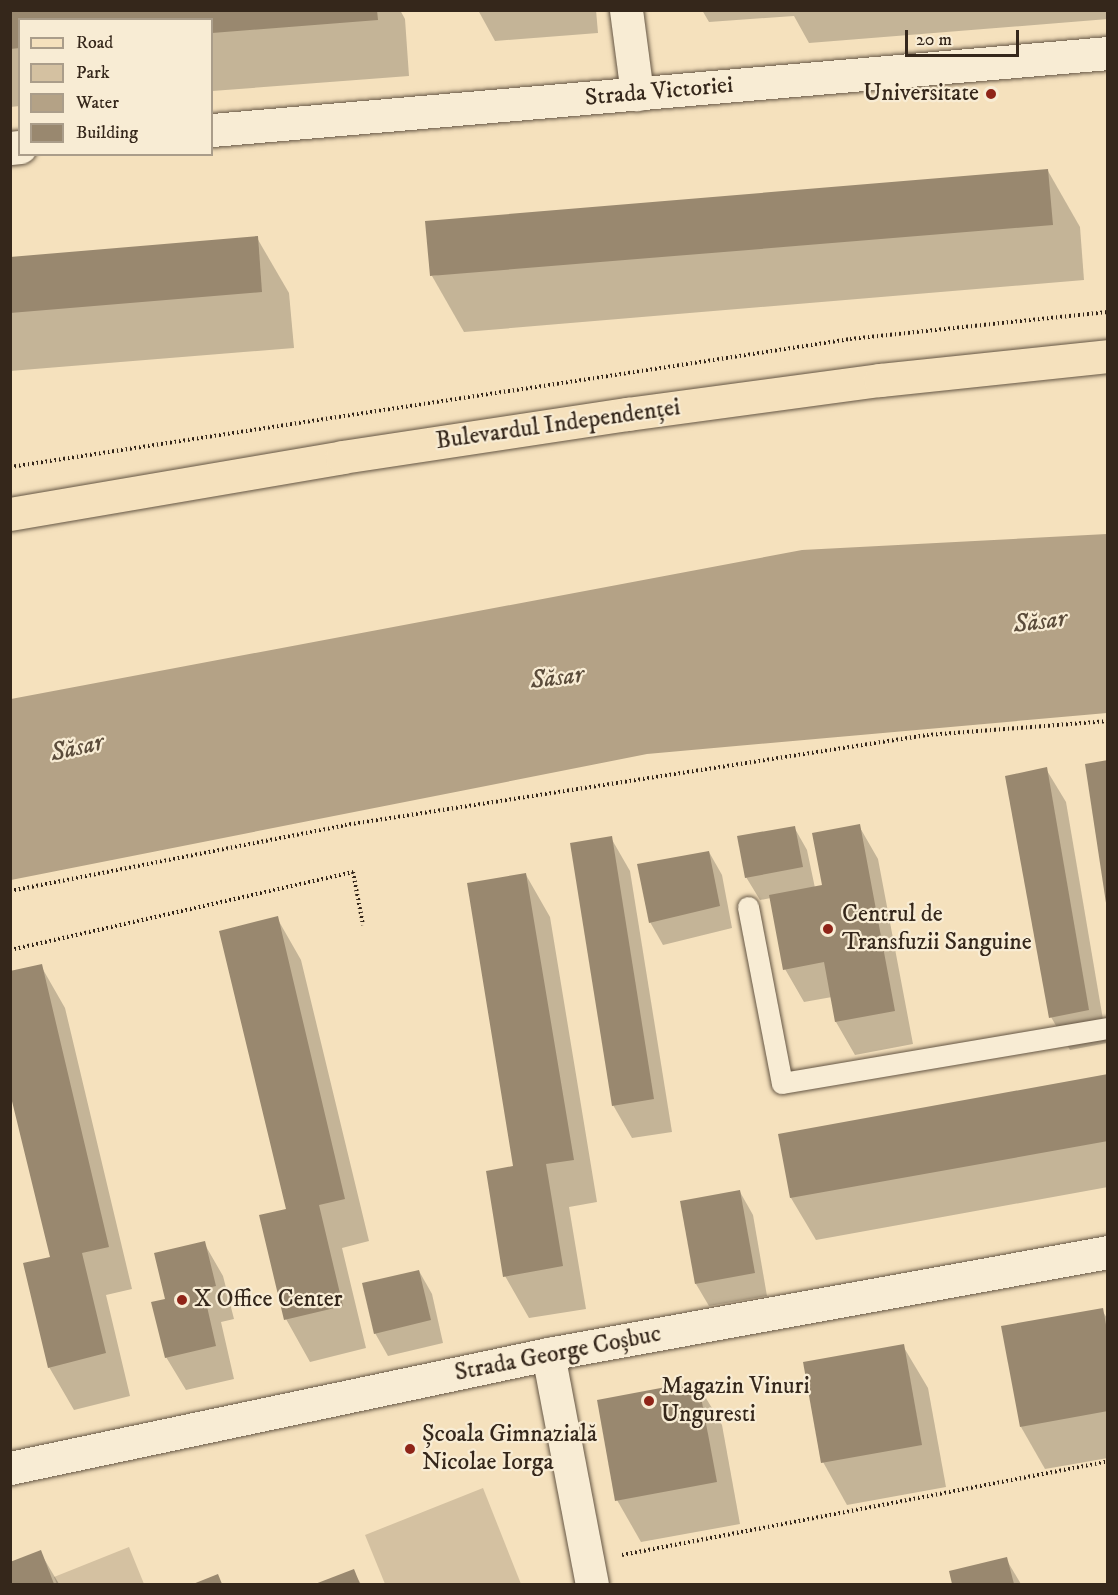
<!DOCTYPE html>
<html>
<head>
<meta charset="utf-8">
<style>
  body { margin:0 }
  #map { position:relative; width:1118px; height:1595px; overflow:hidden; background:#f5e1bd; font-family:"IM FELL DW Pica",serif }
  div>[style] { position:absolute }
  .green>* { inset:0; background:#d4c1a1 }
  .water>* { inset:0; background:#b4a286 }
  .shadow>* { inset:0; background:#0003 }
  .building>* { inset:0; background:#99886f }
  .path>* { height:4px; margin-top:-2px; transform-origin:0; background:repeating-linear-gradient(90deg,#35271b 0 1.5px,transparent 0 4.5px) }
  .roads { filter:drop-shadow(0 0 2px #655644) drop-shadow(0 0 2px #655644) }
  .lane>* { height:21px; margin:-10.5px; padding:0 10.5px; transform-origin:10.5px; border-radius:10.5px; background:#f8ecd4 }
  .street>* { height:33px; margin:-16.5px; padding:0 16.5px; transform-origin:16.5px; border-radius:16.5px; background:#f8ecd4 }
  .secondary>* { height:33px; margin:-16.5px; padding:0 16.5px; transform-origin:16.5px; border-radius:16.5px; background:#f8ecd4 }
  .primary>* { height:33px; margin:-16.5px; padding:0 16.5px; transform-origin:16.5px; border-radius:16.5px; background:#f5e1bd }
  .dots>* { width:16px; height:16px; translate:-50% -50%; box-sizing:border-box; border:3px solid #f8ecd4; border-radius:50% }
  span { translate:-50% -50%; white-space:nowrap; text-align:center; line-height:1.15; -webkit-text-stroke:4.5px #f8ecd4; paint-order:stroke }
  .street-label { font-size:24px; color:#35271b }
  .poi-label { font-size:24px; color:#35271b }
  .right { translate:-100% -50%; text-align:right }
  .left { translate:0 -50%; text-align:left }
  .water-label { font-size:26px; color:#5b4c3b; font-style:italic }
  .frame { position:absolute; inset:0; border:12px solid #35271b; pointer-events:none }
  .legend { position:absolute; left:18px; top:18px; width:195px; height:138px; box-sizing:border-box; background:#f8ecd4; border:2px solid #aa9d8a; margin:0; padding:8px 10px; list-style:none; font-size:18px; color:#35271b }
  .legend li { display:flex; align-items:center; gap:12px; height:30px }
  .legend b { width:30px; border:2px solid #aa9d8a }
  .scale { position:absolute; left:905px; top:30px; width:114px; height:27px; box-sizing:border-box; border:3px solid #35271b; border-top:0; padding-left:8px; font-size:18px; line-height:21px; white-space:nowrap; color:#35271b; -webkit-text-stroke:4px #f8ecd4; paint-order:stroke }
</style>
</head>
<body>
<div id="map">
  <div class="green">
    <div style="clip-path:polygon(483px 1488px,521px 1584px,385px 1584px,365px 1535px)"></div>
    <div style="clip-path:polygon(129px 1547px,144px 1584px,57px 1584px,54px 1577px)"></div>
  </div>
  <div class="water">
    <div style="clip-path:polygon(1107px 534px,1107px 713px,647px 754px,11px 880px,11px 699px,802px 550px)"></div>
  </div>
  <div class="shadow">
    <div style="clip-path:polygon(10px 10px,400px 10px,405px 19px,409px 76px,212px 91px,212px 20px,20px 20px,20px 106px,10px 107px)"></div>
    <div style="clip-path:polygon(478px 10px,596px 10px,598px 33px,495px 41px)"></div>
    <div style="clip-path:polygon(702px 10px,1108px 10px,1108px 19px,809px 43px,794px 16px,709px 22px)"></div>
    <div style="clip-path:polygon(1048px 171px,1080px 227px,1084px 280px,464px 332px,432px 276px)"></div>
    <div style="clip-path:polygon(257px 238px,289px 293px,294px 348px,10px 371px,10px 258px)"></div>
    <div style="clip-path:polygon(1046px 769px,1066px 802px,1107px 1043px,1070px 1050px,1051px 1017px)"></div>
    <div style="clip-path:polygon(859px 826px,878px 859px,913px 1044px,855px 1055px,836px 1022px,832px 997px,804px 1002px,785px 969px,771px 898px,760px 900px,746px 877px,794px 827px,807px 850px,815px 888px,823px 887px)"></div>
    <div style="clip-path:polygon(611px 838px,630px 871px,672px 1132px,632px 1138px,613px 1105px)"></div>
    <div style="clip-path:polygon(709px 852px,722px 875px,732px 928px,663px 945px,650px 922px)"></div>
    <div style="clip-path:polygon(526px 875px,550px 917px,597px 1202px,569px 1207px,586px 1309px,529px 1318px,505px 1276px,515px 1168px)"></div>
    <div style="clip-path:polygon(277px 918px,301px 960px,369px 1241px,342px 1248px,366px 1348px,310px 1362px,286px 1319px,288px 1210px)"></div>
    <div style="clip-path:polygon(41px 966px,65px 1008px,132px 1289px,106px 1295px,130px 1396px,74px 1410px,49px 1367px,52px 1258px)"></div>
    <div style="clip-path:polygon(1108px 1075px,1108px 1187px,816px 1240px,791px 1198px,780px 1135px)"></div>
    <div style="clip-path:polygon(740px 1192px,753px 1215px,767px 1296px,709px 1306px,696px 1284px)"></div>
    <div style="clip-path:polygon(204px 1243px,223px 1276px,234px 1319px,221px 1322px,234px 1379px,186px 1390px,166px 1357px,166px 1300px)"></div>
    <div style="clip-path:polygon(419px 1271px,432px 1294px,443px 1343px,388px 1356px,375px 1333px)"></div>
    <div style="clip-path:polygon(1102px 1310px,1108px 1320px,1108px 1458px,1045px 1469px,1021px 1427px)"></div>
    <div style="clip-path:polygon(903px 1346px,928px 1388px,946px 1487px,847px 1505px,823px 1462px)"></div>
    <div style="clip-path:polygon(697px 1383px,722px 1425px,740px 1524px,641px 1542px,617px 1500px)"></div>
    <div style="clip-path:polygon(40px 1552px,59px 1584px,10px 1584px,10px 1563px)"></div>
    <div style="clip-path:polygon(1006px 1559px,1021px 1584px,954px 1584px,951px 1572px)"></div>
    <div style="clip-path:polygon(353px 1571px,361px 1584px,319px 1584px)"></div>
  </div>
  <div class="building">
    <div style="clip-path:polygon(10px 10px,377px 10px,378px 20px,212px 33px,212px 20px,20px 20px,20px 48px,10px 49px)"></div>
    <div style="clip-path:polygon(1048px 169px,1053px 225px,430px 276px,425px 221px)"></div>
    <div style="clip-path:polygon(258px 236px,262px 292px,10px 313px,10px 257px)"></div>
    <div style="clip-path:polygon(1108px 760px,1108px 903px,1106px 903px,1085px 764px)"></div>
    <div style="clip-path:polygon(1047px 767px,1089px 1010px,1049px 1018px,1005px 776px)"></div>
    <div style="clip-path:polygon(860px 824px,895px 1011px,835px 1022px,824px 962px,783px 970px,769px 895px,822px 885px,812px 833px)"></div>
    <div style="clip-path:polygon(795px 826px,803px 867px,745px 878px,737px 836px)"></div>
    <div style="clip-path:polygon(612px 836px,654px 1099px,612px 1106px,570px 843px)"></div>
    <div style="clip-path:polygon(709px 851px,720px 906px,649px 923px,637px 864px)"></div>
    <div style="clip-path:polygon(526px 873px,574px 1160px,546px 1164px,563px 1266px,503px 1277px,486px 1171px,513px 1166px,467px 883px)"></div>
    <div style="clip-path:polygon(278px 916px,345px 1199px,319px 1205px,343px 1306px,284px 1320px,259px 1215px,286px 1209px,219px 931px)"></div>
    <div style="clip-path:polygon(42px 964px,109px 1247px,82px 1253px,106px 1353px,48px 1368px,23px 1263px,50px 1257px,10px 1093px,10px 971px)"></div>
    <div style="clip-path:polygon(1108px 1074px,1108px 1141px,790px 1198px,778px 1134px)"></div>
    <div style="clip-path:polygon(740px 1190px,755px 1273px,695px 1284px,680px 1201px)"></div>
    <div style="clip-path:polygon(205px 1241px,216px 1286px,203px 1289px,216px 1346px,165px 1358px,151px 1302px,165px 1299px,154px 1253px)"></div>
    <div style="clip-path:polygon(419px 1270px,431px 1320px,374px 1334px,362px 1283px)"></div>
    <div style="clip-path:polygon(1103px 1308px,1108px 1336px,1108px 1411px,1020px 1427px,1001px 1326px)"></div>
    <div style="clip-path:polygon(904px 1344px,922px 1445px,821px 1463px,803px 1362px)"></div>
    <div style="clip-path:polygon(698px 1381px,717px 1482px,615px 1501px,597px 1400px)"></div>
    <div style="clip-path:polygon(41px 1550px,54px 1584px,10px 1584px,10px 1562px)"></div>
    <div style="clip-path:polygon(1007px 1557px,1014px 1584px,952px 1584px,949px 1571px)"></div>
    <div style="clip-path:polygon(354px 1569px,360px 1584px,315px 1584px)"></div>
    <div style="clip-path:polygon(218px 1574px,222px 1584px,193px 1584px)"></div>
  </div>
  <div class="path">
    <div style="left:10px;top:467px;width:850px;rotate:-8.66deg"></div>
    <div style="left:850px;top:339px;width:259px;rotate:-6deg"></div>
    <div style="left:10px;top:891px;width:341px;rotate:-11.1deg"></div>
    <div style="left:345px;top:825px;width:589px;rotate:-8.79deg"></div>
    <div style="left:927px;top:735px;width:182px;rotate:-4.4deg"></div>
    <div style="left:10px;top:950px;width:352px;rotate:-12.8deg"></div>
    <div style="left:353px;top:872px;width:54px;rotate:79.3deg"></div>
    <div style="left:622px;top:1555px;width:495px;rotate:-10.9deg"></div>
  </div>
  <div class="roads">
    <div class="lane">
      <div style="left:748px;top:907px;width:179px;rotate:79.1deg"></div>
      <div style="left:782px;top:1083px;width:331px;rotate:-9.6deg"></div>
    </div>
    <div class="street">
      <div style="left:626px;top:10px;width:85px;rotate:82.5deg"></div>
      <div style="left:548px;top:1354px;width:234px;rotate:79.2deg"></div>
    </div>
    <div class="secondary">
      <div style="left:212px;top:130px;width:899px;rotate:-4.91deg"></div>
      <div style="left:10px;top:148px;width:10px;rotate:-6deg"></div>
      <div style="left:10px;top:1468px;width:550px;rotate:-11.96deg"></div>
      <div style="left:548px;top:1354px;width:569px;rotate:-10.32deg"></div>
    </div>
    <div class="primary">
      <div style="left:10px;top:514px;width:337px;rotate:-9.7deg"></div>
      <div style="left:342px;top:457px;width:289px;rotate:-8.6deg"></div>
      <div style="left:628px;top:414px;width:254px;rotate:-7.7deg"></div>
      <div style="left:880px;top:380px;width:229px;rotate:-6deg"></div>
    </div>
  </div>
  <div class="dots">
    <div style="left:991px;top:94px;background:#8f2418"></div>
    <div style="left:828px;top:929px;background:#8f2418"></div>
    <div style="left:182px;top:1300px;background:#8f2418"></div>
    <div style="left:649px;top:1401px;background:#8f2418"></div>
    <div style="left:410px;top:1449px;background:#8f2418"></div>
  </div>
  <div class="street-label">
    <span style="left:659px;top:92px;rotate:-5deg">Strada Victoriei</span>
    <span style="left:558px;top:425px;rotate:-8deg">Bulevardul Independenței</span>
    <span style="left:558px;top:1354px;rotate:-11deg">Strada George Coșbuc</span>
  </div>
  <div class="poi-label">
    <span class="right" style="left:979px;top:94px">Universitate</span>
    <span class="left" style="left:842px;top:929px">Centrul de<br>Transfuzii Sanguine</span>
    <span class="left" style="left:194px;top:1300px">X Office Center</span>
    <span class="left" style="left:661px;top:1401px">Magazin Vinuri<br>Unguresti</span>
    <span class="left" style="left:422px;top:1449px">Școala Gimnazială<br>Nicolae Iorga</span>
  </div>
  <div class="water-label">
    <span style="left:1040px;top:622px;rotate:-7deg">Săsar</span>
    <span style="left:557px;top:678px;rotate:-7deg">Săsar</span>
    <span style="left:77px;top:748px;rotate:-13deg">Săsar</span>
  </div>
  <div class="frame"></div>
  <ul class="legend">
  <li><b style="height:8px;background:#f5e1bd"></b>Road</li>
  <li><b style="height:16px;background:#d4c1a1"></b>Park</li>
  <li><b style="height:16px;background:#b4a286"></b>Water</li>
  <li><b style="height:16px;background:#99886f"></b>Building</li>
  </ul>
  <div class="scale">20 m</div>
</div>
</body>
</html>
